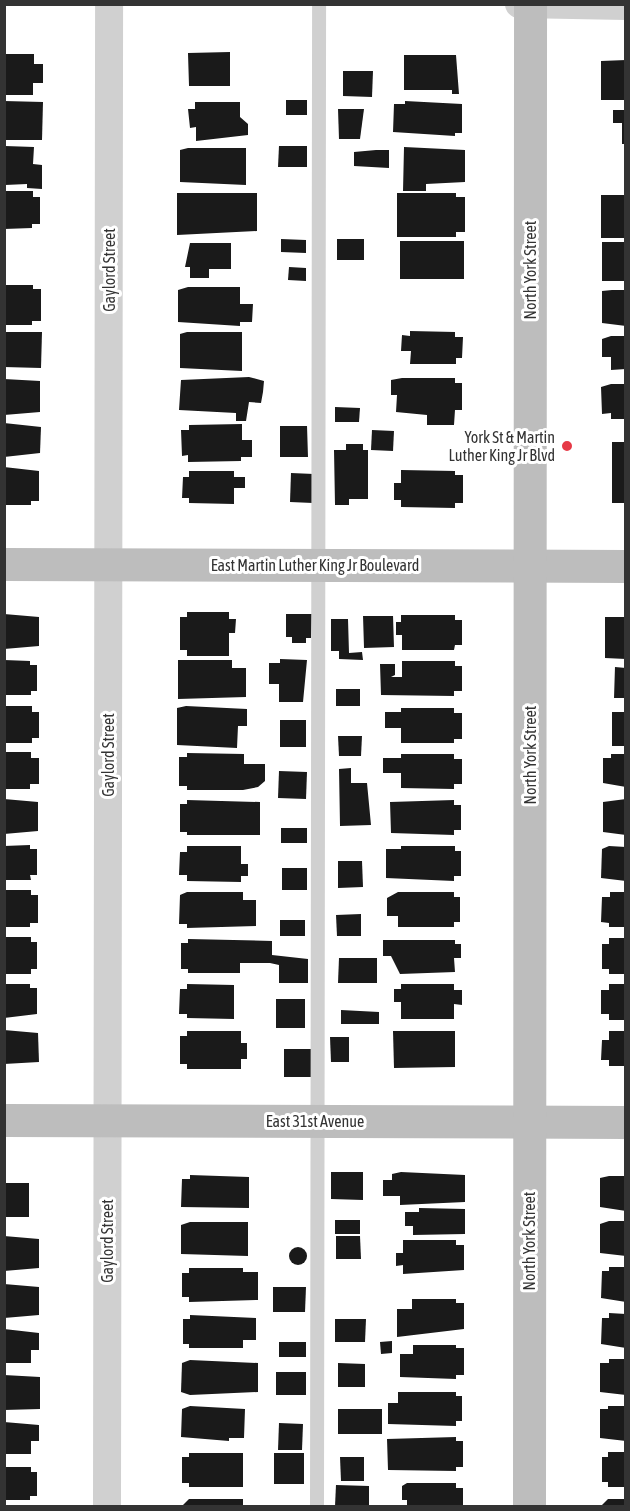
<!DOCTYPE html>
<html>
<head>
<meta charset="utf-8">
<style>
  body { margin:0 }
  #map { position:relative; width:630px; height:1511px; overflow:hidden; background:#fff; font-family:"Asap Condensed",sans-serif }
  div>[style] { position:absolute }
  .building>* { inset:0; background:#1a1a1a }
  .round { border-radius:50% }
  .service>* { height:14px; margin:-7px; padding:0 7px; transform-origin:7px; border-radius:7px; background:#d0d0d0 }
  .minor>* { height:28px; margin:-14px; padding:0 14px; transform-origin:14px; border-radius:14px; background:#d0d0d0 }
  .secondary>* { height:33px; margin:-16.5px; padding:0 16.5px; transform-origin:16.5px; border-radius:16.5px; background:#bdbdbd }
  .dots>* { width:16px; height:16px; translate:-50% -50%; box-sizing:border-box; border:3px solid #fff; border-radius:50% }
  span { translate:-50% -50%; white-space:nowrap; text-align:center; line-height:1.15; -webkit-text-stroke:6px #fff; paint-order:stroke }
  .street-label { font-size:16px; color:#333 }
  .poi-label { font-size:16px; color:#333 }
  .right { translate:-100% -50%; text-align:right }
  .frame { position:absolute; inset:0; border:6px solid #333; pointer-events:none }
</style>
</head>
<body>
<div id="map">
  <div class="building">
    <div style="clip-path:polygon(230px 52px,230px 86px,189px 86px,188px 53px)"></div>
    <div style="clip-path:polygon(4px 54px,34px 54px,34px 64px,43px 64px,43px 83px,33px 83px,33px 95px,4px 95px)"></div>
    <div style="clip-path:polygon(404px 55px,456px 55px,459px 94px,452px 94px,452px 90px,404px 90px)"></div>
    <div style="clip-path:polygon(626px 60px,626px 100px,601px 100px,601px 61px)"></div>
    <div style="clip-path:polygon(343px 71px,373px 71px,372px 97px,343px 96px)"></div>
    <div style="clip-path:polygon(286px 100px,307px 100px,307px 115px,286px 115px)"></div>
    <div style="clip-path:polygon(4px 101px,43px 102px,42px 140px,4px 140px)"></div>
    <div style="clip-path:polygon(405px 101px,462px 104px,462px 133px,455px 133px,455px 136px,393px 132px,394px 104px,405px 104px)"></div>
    <div style="clip-path:polygon(195px 102px,240px 102px,240px 117px,248px 124px,248px 135px,196px 141px,196px 127px,190px 128px,188px 109px,195px 109px)"></div>
    <div style="clip-path:polygon(338px 109px,364px 109px,360px 139px,339px 139px)"></div>
    <div style="clip-path:polygon(613px 110px,626px 110px,626px 144px,622px 144px,622px 123px,613px 123px)"></div>
    <div style="clip-path:polygon(5px 146px,34px 147px,33px 164px,42px 165px,42px 189px,27px 188px,27px 184px,5px 185px)"></div>
    <div style="clip-path:polygon(279px 146px,307px 146px,307px 167px,278px 167px)"></div>
    <div style="clip-path:polygon(404px 147px,465px 150px,465px 182px,426px 184px,426px 191px,403px 191px)"></div>
    <div style="clip-path:polygon(188px 148px,246px 148px,246px 185px,180px 182px,180px 150px)"></div>
    <div style="clip-path:polygon(376px 150px,389px 150px,389px 168px,354px 166px,354px 152px)"></div>
    <div style="clip-path:polygon(4px 191px,33px 191px,33px 197px,40px 197px,40px 224px,32px 224px,32px 228px,4px 229px)"></div>
    <div style="clip-path:polygon(177px 193px,257px 193px,257px 231px,177px 235px)"></div>
    <div style="clip-path:polygon(397px 193px,456px 193px,456px 197px,465px 197px,465px 232px,456px 232px,456px 237px,397px 237px)"></div>
    <div style="clip-path:polygon(601px 195px,626px 195px,626px 238px,601px 238px)"></div>
    <div style="clip-path:polygon(281px 239px,306px 240px,306px 253px,281px 252px)"></div>
    <div style="clip-path:polygon(337px 239px,364px 239px,364px 260px,337px 260px)"></div>
    <div style="clip-path:polygon(400px 241px,464px 241px,464px 279px,400px 279px)"></div>
    <div style="clip-path:polygon(602px 242px,626px 242px,626px 281px,602px 281px)"></div>
    <div style="clip-path:polygon(190px 243px,231px 243px,231px 269px,209px 269px,209px 278px,190px 278px,190px 267px,185px 267px)"></div>
    <div style="clip-path:polygon(289px 267px,306px 268px,306px 281px,288px 280px)"></div>
    <div style="clip-path:polygon(5px 285px,33px 285px,33px 289px,41px 289px,41px 321px,32px 321px,32px 325px,5px 325px)"></div>
    <div style="clip-path:polygon(188px 287px,240px 287px,240px 304px,253px 304px,252px 322px,240px 322px,240px 326px,178px 322px,178px 290px)"></div>
    <div style="clip-path:polygon(612px 290px,626px 290px,626px 326px,602px 323px,602px 291px)"></div>
    <div style="clip-path:polygon(410px 331px,455px 332px,455px 337px,463px 337px,462px 358px,456px 358px,456px 364px,410px 364px,411px 351px,401px 351px,402px 335px,410px 336px)"></div>
    <div style="clip-path:polygon(4px 332px,42px 332px,41px 368px,4px 367px)"></div>
    <div style="clip-path:polygon(187px 332px,242px 332px,242px 371px,180px 368px,180px 334px)"></div>
    <div style="clip-path:polygon(611px 336px,626px 336px,626px 369px,611px 370px,611px 357px,602px 357px,602px 339px)"></div>
    <div style="clip-path:polygon(249px 377px,264px 381px,263px 392px,261px 403px,249px 402px,246px 421px,236px 421px,236px 413px,179px 410px,181px 380px)"></div>
    <div style="clip-path:polygon(402px 378px,455px 378px,455px 383px,462px 383px,462px 410px,455px 410px,454px 425px,427px 425px,427px 415px,396px 412px,397px 395px,391px 395px,391px 380px)"></div>
    <div style="clip-path:polygon(4px 379px,40px 381px,40px 412px,4px 415px)"></div>
    <div style="clip-path:polygon(611px 384px,626px 384px,626px 419px,611px 419px,611px 413px,602px 414px,601px 387px)"></div>
    <div style="clip-path:polygon(335px 407px,360px 408px,359px 422px,335px 422px)"></div>
    <div style="clip-path:polygon(4px 423px,41px 427px,40px 453px,4px 457px)"></div>
    <div style="clip-path:polygon(242px 424px,242px 440px,252px 440px,252px 457px,241px 457px,241px 461px,188px 462px,188px 455px,182px 456px,181px 430px,189px 430px,189px 425px)"></div>
    <div style="clip-path:polygon(280px 426px,307px 426px,308px 457px,280px 457px)"></div>
    <div style="clip-path:polygon(372px 430px,394px 431px,393px 451px,371px 450px)"></div>
    <div style="clip-path:polygon(612px 442px,626px 442px,626px 503px,612px 503px)"></div>
    <div style="clip-path:polygon(346px 444px,363px 444px,363px 450px,368px 450px,368px 499px,349px 499px,349px 505px,335px 505px,334px 450px,346px 450px)"></div>
    <div style="clip-path:polygon(4px 467px,39px 471px,39px 501px,31px 501px,31px 505px,4px 505px)"></div>
    <div style="clip-path:polygon(401px 470px,455px 471px,455px 475px,463px 475px,463px 503px,455px 503px,455px 508px,401px 507px,401px 500px,394px 500px,394px 483px,401px 483px)"></div>
    <div style="clip-path:polygon(189px 471px,234px 471px,234px 477px,245px 477px,245px 488px,234px 488px,234px 504px,189px 503px,189px 498px,182px 498px,183px 477px,189px 477px)"></div>
    <div style="clip-path:polygon(291px 473px,314px 474px,313px 503px,290px 502px)"></div>
    <div style="clip-path:polygon(187px 612px,229px 612px,229px 619px,236px 619px,235px 633px,229px 633px,229px 656px,187px 656px,187px 650px,180px 650px,180px 617px,187px 617px)"></div>
    <div style="clip-path:polygon(4px 614px,39px 617px,39px 646px,4px 649px)"></div>
    <div style="clip-path:polygon(286px 614px,312px 614px,311px 638px,306px 638px,306px 643px,292px 643px,292px 637px,286px 637px)"></div>
    <div style="clip-path:polygon(401px 615px,455px 615px,455px 620px,462px 620px,462px 645px,455px 645px,454px 650px,402px 650px,402px 635px,396px 635px,396px 622px,401px 622px)"></div>
    <div style="clip-path:polygon(363px 616px,393px 616px,394px 647px,364px 648px)"></div>
    <div style="clip-path:polygon(605px 617px,626px 617px,626px 659px,605px 658px)"></div>
    <div style="clip-path:polygon(331px 619px,348px 619px,349px 653px,362px 652px,363px 660px,339px 659px,339px 651px,331px 651px)"></div>
    <div style="clip-path:polygon(280px 659px,307px 660px,303px 702px,279px 702px,279px 684px,269px 684px,269px 663px,280px 663px)"></div>
    <div style="clip-path:polygon(4px 660px,30px 661px,30px 665px,37px 665px,37px 691px,31px 691px,31px 695px,4px 695px)"></div>
    <div style="clip-path:polygon(178px 660px,232px 660px,232px 668px,246px 668px,246px 697px,178px 699px)"></div>
    <div style="clip-path:polygon(402px 661px,455px 661px,455px 666px,462px 666px,462px 691px,454px 691px,454px 696px,381px 695px,380px 664px,395px 664px,395px 675px,391px 677px,402px 677px)"></div>
    <div style="clip-path:polygon(615px 667px,626px 668px,626px 698px,614px 698px)"></div>
    <div style="clip-path:polygon(336px 689px,360px 689px,360px 706px,336px 706px)"></div>
    <div style="clip-path:polygon(4px 706px,32px 706px,32px 712px,39px 712px,39px 738px,32px 738px,32px 743px,4px 743px)"></div>
    <div style="clip-path:polygon(186px 706px,247px 709px,247px 726px,238px 726px,237px 748px,177px 745px,177px 708px)"></div>
    <div style="clip-path:polygon(401px 708px,454px 708px,454px 713px,462px 713px,462px 739px,454px 739px,454px 743px,401px 743px,401px 728px,385px 728px,385px 712px,401px 712px)"></div>
    <div style="clip-path:polygon(612px 712px,626px 712px,626px 746px,612px 746px)"></div>
    <div style="clip-path:polygon(280px 720px,306px 720px,306px 747px,280px 747px)"></div>
    <div style="clip-path:polygon(338px 736px,362px 736px,361px 756px,339px 756px)"></div>
    <div style="clip-path:polygon(4px 752px,31px 752px,31px 758px,39px 758px,39px 784px,30px 784px,30px 789px,4px 789px)"></div>
    <div style="clip-path:polygon(187px 753px,244px 754px,244px 764px,265px 764px,265px 781px,258px 787px,243px 790px,187px 790px,187px 786px,179px 786px,179px 757px,187px 757px)"></div>
    <div style="clip-path:polygon(401px 754px,454px 754px,454px 759px,462px 759px,462px 784px,454px 784px,454px 789px,401px 788px,401px 773px,383px 773px,383px 758px,401px 758px)"></div>
    <div style="clip-path:polygon(611px 754px,626px 754px,626px 787px,603px 783px,603px 758px,611px 758px)"></div>
    <div style="clip-path:polygon(351px 768px,351px 783px,367px 783px,371px 825px,340px 826px,339px 769px)"></div>
    <div style="clip-path:polygon(279px 771px,307px 772px,306px 799px,278px 798px)"></div>
    <div style="clip-path:polygon(4px 799px,38px 802px,38px 831px,4px 834px)"></div>
    <div style="clip-path:polygon(626px 799px,626px 835px,603px 832px,603px 802px)"></div>
    <div style="clip-path:polygon(187px 800px,260px 802px,260px 835px,187px 835px,187px 832px,180px 832px,180px 804px,187px 804px)"></div>
    <div style="clip-path:polygon(454px 800px,454px 805px,461px 805px,461px 830px,454px 830px,454px 835px,391px 833px,390px 802px)"></div>
    <div style="clip-path:polygon(281px 828px,307px 828px,307px 843px,281px 843px)"></div>
    <div style="clip-path:polygon(30px 845px,30px 849px,37px 849px,37px 875px,30px 875px,31px 880px,4px 880px,4px 846px)"></div>
    <div style="clip-path:polygon(187px 846px,241px 846px,241px 864px,248px 864px,248px 876px,241px 876px,241px 882px,187px 881px,187px 875px,179px 875px,180px 852px,187px 852px)"></div>
    <div style="clip-path:polygon(401px 846px,455px 846px,455px 851px,461px 851px,461px 876px,454px 876px,454px 881px,386px 878px,386px 849px,401px 849px)"></div>
    <div style="clip-path:polygon(609px 846px,626px 847px,626px 881px,601px 878px,602px 849px)"></div>
    <div style="clip-path:polygon(338px 861px,362px 861px,363px 887px,338px 888px)"></div>
    <div style="clip-path:polygon(282px 868px,307px 868px,307px 890px,282px 890px)"></div>
    <div style="clip-path:polygon(4px 890px,31px 890px,31px 895px,38px 895px,38px 923px,30px 923px,30px 927px,4px 927px)"></div>
    <div style="clip-path:polygon(187px 892px,243px 892px,243px 900px,256px 900px,256px 926px,187px 928px,187px 924px,179px 924px,180px 895px)"></div>
    <div style="clip-path:polygon(398px 892px,454px 892px,454px 897px,460px 897px,460px 922px,454px 922px,454px 927px,398px 927px,398px 916px,387px 916px,387px 898px)"></div>
    <div style="clip-path:polygon(610px 892px,626px 892px,626px 927px,609px 927px,609px 923px,601px 922px,602px 897px,610px 897px)"></div>
    <div style="clip-path:polygon(361px 914px,361px 936px,337px 936px,336px 915px)"></div>
    <div style="clip-path:polygon(280px 920px,305px 920px,305px 936px,280px 936px)"></div>
    <div style="clip-path:polygon(4px 937px,31px 937px,31px 942px,37px 942px,37px 969px,31px 969px,31px 974px,4px 974px)"></div>
    <div style="clip-path:polygon(609px 938px,626px 938px,626px 974px,609px 974px,609px 969px,602px 969px,602px 944px,609px 944px)"></div>
    <div style="clip-path:polygon(188px 939px,272px 941px,272px 955px,308px 959px,308px 983px,279px 983px,279px 965px,270px 963px,240px 963px,240px 973px,188px 973px,188px 969px,181px 969px,181px 943px,188px 943px)"></div>
    <div style="clip-path:polygon(383px 940px,455px 940px,455px 944px,461px 944px,461px 958px,454px 958px,455px 972px,400px 974px,391px 956px,383px 956px)"></div>
    <div style="clip-path:polygon(339px 958px,377px 958px,377px 983px,338px 983px)"></div>
    <div style="clip-path:polygon(4px 984px,30px 984px,30px 988px,37px 988px,37px 1014px,4px 1018px)"></div>
    <div style="clip-path:polygon(187px 984px,234px 985px,234px 1019px,187px 1018px,187px 1014px,179px 1014px,180px 989px,187px 989px)"></div>
    <div style="clip-path:polygon(401px 984px,454px 984px,454px 990px,462px 990px,462px 1005px,454px 1004px,454px 1019px,401px 1019px,401px 1002px,394px 1002px,394px 989px,401px 989px)"></div>
    <div style="clip-path:polygon(609px 984px,626px 984px,626px 1020px,609px 1020px,609px 1014px,601px 1014px,601px 990px,609px 990px)"></div>
    <div style="clip-path:polygon(276px 999px,305px 999px,305px 1028px,276px 1028px)"></div>
    <div style="clip-path:polygon(341px 1010px,379px 1012px,379px 1024px,341px 1024px)"></div>
    <div style="clip-path:polygon(4px 1030px,38px 1033px,39px 1062px,4px 1064px)"></div>
    <div style="clip-path:polygon(187px 1031px,241px 1031px,241px 1043px,247px 1043px,247px 1059px,241px 1059px,241px 1069px,187px 1069px,187px 1064px,180px 1064px,180px 1036px,187px 1036px)"></div>
    <div style="clip-path:polygon(393px 1031px,455px 1031px,455px 1067px,394px 1068px)"></div>
    <div style="clip-path:polygon(609px 1031px,626px 1031px,626px 1066px,609px 1066px,609px 1060px,601px 1060px,602px 1040px,609px 1040px)"></div>
    <div style="clip-path:polygon(330px 1037px,349px 1037px,349px 1062px,331px 1062px)"></div>
    <div style="clip-path:polygon(284px 1049px,312px 1049px,312px 1077px,284px 1077px)"></div>
    <div style="clip-path:polygon(331px 1172px,363px 1172px,363px 1200px,331px 1199px)"></div>
    <div style="clip-path:polygon(401px 1172px,465px 1175px,465px 1202px,400px 1205px,400px 1196px,383px 1196px,383px 1180px,392px 1180px,392px 1174px)"></div>
    <div style="clip-path:polygon(190px 1175px,249px 1177px,249px 1208px,181px 1207px,182px 1179px,190px 1179px)"></div>
    <div style="clip-path:polygon(609px 1176px,626px 1176px,626px 1211px,600px 1207px,600px 1178px)"></div>
    <div style="clip-path:polygon(4px 1183px,29px 1183px,29px 1217px,4px 1217px)"></div>
    <div style="clip-path:polygon(419px 1208px,465px 1209px,465px 1234px,413px 1235px,413px 1226px,405px 1226px,405px 1212px,419px 1212px)"></div>
    <div style="clip-path:polygon(335px 1220px,360px 1220px,360px 1234px,335px 1234px)"></div>
    <div style="clip-path:polygon(609px 1221px,626px 1221px,626px 1256px,600px 1253px,600px 1224px)"></div>
    <div style="clip-path:polygon(190px 1222px,248px 1222px,248px 1256px,181px 1254px,181px 1225px)"></div>
    <div style="clip-path:polygon(4px 1236px,39px 1239px,39px 1268px,4px 1271px)"></div>
    <div style="clip-path:polygon(336px 1236px,360px 1236px,361px 1259px,336px 1259px)"></div>
    <div style="clip-path:polygon(403px 1240px,456px 1240px,456px 1245px,464px 1245px,464px 1270px,403px 1274px,403px 1265px,396px 1266px,396px 1253px,403px 1253px)"></div>
    <div class="round" style="left:289px;top:1247px;width:18px;height:18px"></div>
    <div style="clip-path:polygon(609px 1267px,626px 1267px,626px 1302px,601px 1298px,602px 1271px,609px 1271px)"></div>
    <div style="clip-path:polygon(189px 1268px,243px 1268px,243px 1272px,258px 1272px,258px 1300px,189px 1302px,189px 1297px,182px 1297px,182px 1273px,189px 1273px)"></div>
    <div style="clip-path:polygon(4px 1284px,39px 1287px,39px 1315px,4px 1318px)"></div>
    <div style="clip-path:polygon(273px 1287px,306px 1287px,305px 1312px,273px 1312px)"></div>
    <div style="clip-path:polygon(412px 1299px,456px 1299px,456px 1303px,464px 1303px,464px 1329px,397px 1337px,397px 1309px,412px 1309px)"></div>
    <div style="clip-path:polygon(609px 1313px,626px 1314px,626px 1348px,601px 1344px,602px 1318px,609px 1318px)"></div>
    <div style="clip-path:polygon(190px 1315px,256px 1318px,256px 1340px,243px 1340px,243px 1348px,189px 1348px,189px 1344px,183px 1344px,183px 1319px,190px 1319px)"></div>
    <div style="clip-path:polygon(335px 1319px,366px 1319px,365px 1342px,335px 1342px)"></div>
    <div style="clip-path:polygon(4px 1329px,39px 1333px,39px 1350px,31px 1350px,31px 1363px,4px 1363px)"></div>
    <div style="clip-path:polygon(392px 1341px,392px 1353px,381px 1354px,380px 1342px)"></div>
    <div style="clip-path:polygon(279px 1342px,306px 1342px,306px 1357px,279px 1357px)"></div>
    <div style="clip-path:polygon(413px 1345px,456px 1345px,456px 1348px,464px 1348px,464px 1375px,456px 1375px,456px 1379px,400px 1377px,400px 1354px,413px 1354px)"></div>
    <div style="clip-path:polygon(609px 1359px,626px 1359px,626px 1395px,600px 1392px,600px 1363px,609px 1363px)"></div>
    <div style="clip-path:polygon(190px 1360px,258px 1363px,258px 1392px,190px 1395px,181px 1392px,182px 1363px)"></div>
    <div style="clip-path:polygon(338px 1363px,365px 1364px,365px 1387px,338px 1387px)"></div>
    <div style="clip-path:polygon(276px 1372px,306px 1372px,306px 1395px,276px 1395px)"></div>
    <div style="clip-path:polygon(4px 1375px,40px 1377px,40px 1409px,4px 1410px)"></div>
    <div style="clip-path:polygon(398px 1392px,456px 1392px,456px 1396px,462px 1396px,462px 1421px,456px 1421px,456px 1426px,388px 1424px,388px 1403px,398px 1403px)"></div>
    <div style="clip-path:polygon(190px 1406px,245px 1409px,244px 1438px,229px 1438px,229px 1441px,181px 1437px,182px 1409px)"></div>
    <div style="clip-path:polygon(608px 1406px,626px 1406px,626px 1441px,600px 1438px,600px 1409px,608px 1409px)"></div>
    <div style="clip-path:polygon(338px 1409px,382px 1409px,382px 1434px,338px 1434px)"></div>
    <div style="clip-path:polygon(4px 1422px,39px 1425px,39px 1441px,31px 1441px,31px 1454px,4px 1454px)"></div>
    <div style="clip-path:polygon(279px 1423px,303px 1424px,302px 1450px,278px 1450px)"></div>
    <div style="clip-path:polygon(456px 1437px,456px 1441px,463px 1441px,463px 1467px,456px 1467px,456px 1471px,388px 1470px,387px 1439px)"></div>
    <div style="clip-path:polygon(608px 1452px,626px 1452px,626px 1487px,608px 1487px,608px 1482px,602px 1482px,602px 1457px,608px 1457px)"></div>
    <div style="clip-path:polygon(189px 1453px,243px 1453px,243px 1487px,189px 1487px,189px 1483px,182px 1483px,182px 1457px,189px 1457px)"></div>
    <div style="clip-path:polygon(274px 1453px,304px 1453px,304px 1484px,274px 1484px)"></div>
    <div style="clip-path:polygon(340px 1457px,364px 1457px,364px 1481px,341px 1481px)"></div>
    <div style="clip-path:polygon(4px 1467px,31px 1467px,31px 1472px,37px 1472px,37px 1496px,30px 1496px,30px 1500px,4px 1500px)"></div>
    <div style="clip-path:polygon(407px 1483px,456px 1483px,456px 1488px,463px 1488px,463px 1506px,407px 1506px,407px 1500px,402px 1500px,402px 1486px)"></div>
    <div style="clip-path:polygon(336px 1485px,369px 1486px,369px 1506px,335px 1506px)"></div>
    <div style="clip-path:polygon(189px 1499px,243px 1499px,243px 1506px,182px 1506px)"></div>
    <div style="clip-path:polygon(608px 1499px,626px 1499px,626px 1506px,601px 1506px)"></div>
  </div>
  <div class="service">
    <div style="left:317px;top:1506px;width:1502px;rotate:-89.92deg"></div>
  </div>
  <div class="minor">
    <div style="left:519px;top:4px;width:107px;rotate:1.1deg"></div>
    <div style="left:107px;top:1506px;width:1502px;rotate:-89.92deg"></div>
  </div>
  <div class="secondary">
    <div style="left:4px;top:564px;width:622px;rotate:0.18deg"></div>
    <div style="left:4px;top:1120px;width:622px;rotate:0.18deg"></div>
    <div style="left:529px;top:1506px;width:1502px;rotate:-89.96deg"></div>
  </div>
  <div class="dots">
    <div style="left:567px;top:446px;background:#e63946"></div>
  </div>
  <div class="street-label">
    <span style="left:109px;top:270px;rotate:-90deg">Gaylord Street</span>
    <span style="left:530px;top:270px;rotate:-90deg">North York Street</span>
    <span style="left:315px;top:565px">East Martin Luther King Jr Boulevard</span>
    <span style="left:108px;top:755px;rotate:-90deg">Gaylord Street</span>
    <span style="left:530px;top:755px;rotate:-90deg">North York Street</span>
    <span style="left:315px;top:1121px">East 31st Avenue</span>
    <span style="left:107px;top:1241px;rotate:-90deg">Gaylord Street</span>
    <span style="left:529px;top:1241px;rotate:-90deg">North York Street</span>
  </div>
  <div class="poi-label">
    <span class="right" style="left:555px;top:446px">York St &amp; Martin<br>Luther King Jr Blvd</span>
  </div>
  <div class="frame"></div>
</div>
</body>
</html>
